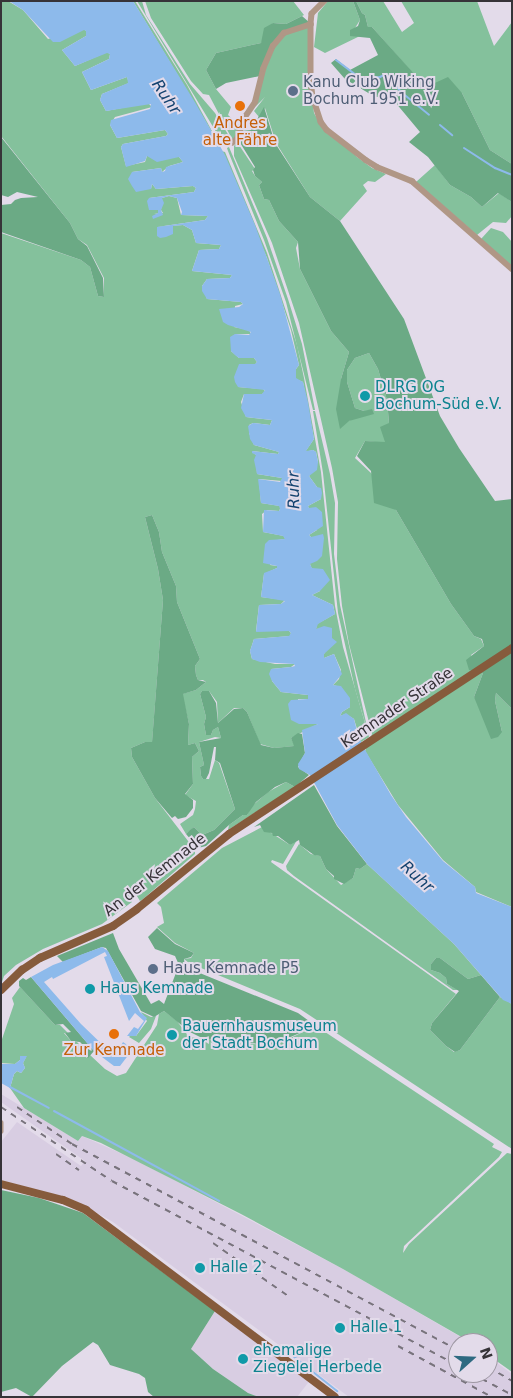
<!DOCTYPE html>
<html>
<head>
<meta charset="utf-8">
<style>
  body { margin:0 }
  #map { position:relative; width:513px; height:1398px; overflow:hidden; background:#e3dbea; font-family:"DejaVu Sans",sans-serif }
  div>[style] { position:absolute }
  .built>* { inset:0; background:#d8cde2 }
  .green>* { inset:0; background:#84c19c }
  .forest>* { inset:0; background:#6baa85 }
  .water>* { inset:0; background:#8dbaeb }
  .stream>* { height:2px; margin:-1px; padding:0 1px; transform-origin:1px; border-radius:1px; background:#8dbaeb }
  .minor>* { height:5.5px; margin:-2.75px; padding:0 2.75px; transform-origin:2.75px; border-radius:2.75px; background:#b09786 }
  .major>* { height:8px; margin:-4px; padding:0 4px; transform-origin:4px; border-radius:4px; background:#865b3c }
  .rail>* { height:2px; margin-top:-1px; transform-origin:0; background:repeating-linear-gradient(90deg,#78737c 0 6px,transparent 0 12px) }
  .dots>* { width:14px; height:14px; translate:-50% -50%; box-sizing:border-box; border:2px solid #e3dbea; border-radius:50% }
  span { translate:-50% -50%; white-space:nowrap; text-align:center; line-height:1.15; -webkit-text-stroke:4px #e3dbea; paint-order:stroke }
  .service-label { font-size:15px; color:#4e5e75 }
  .left { translate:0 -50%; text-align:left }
  .food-label { font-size:15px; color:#c56008 }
  .culture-label { font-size:15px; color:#0d838f }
  .street-label { font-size:15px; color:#363338 }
  .water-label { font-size:16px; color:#144370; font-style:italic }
  .frame { position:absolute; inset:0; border:2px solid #363338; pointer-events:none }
  .north { position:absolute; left:448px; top:1333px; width:50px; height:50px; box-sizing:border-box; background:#e3dbea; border:1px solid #9e98a3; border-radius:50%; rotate:70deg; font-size:14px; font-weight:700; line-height:20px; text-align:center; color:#363338 }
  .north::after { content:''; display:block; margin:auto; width:18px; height:22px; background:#2e6a81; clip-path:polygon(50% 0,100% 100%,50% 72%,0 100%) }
</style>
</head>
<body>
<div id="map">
  <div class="built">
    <div style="clip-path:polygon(1px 1094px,78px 1141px,82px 1136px,136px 1160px,343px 1269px,471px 1343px,458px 1343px,458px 1373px,488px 1373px,488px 1356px,512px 1374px,512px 1397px,349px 1397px,113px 1222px,76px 1201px,1px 1180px,1px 1142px,17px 1122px,81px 1166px,85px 1161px,1px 1102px)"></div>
    <div style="clip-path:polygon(215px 1311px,311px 1379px,297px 1397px,259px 1397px,248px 1393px,213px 1369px,191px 1349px)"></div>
  </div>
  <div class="green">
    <div style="clip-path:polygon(1px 1px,8px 1px,23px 10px,48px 39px,84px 29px,86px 31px,86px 36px,62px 50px,75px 66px,107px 52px,110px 54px,109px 59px,82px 72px,91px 90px,127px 77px,129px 83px,102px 94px,100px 100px,106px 111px,148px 103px,152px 107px,115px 117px,110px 125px,117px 138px,165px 130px,168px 134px,166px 136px,123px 144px,121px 147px,126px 166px,145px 162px,147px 156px,179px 157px,183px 162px,169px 166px,162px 172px,161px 168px,132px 172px,151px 189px,152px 184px,156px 189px,193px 186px,196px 188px,194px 192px,149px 198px,158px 209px,158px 213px,154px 214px,163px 213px,161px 210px,162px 198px,169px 196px,177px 198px,181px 215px,208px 216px,205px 220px,157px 227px,183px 225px,192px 230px,196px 243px,221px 245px,219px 249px,199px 250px,192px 271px,232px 275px,230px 278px,207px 279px,202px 286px,207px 299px,241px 302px,243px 304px,235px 306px,234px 327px,249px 330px,251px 334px,235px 334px,231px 351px,239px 358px,254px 358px,257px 362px,238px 387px,263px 389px,266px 392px,262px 394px,244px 394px,241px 402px,246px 417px,272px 420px,270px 425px,253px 423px,249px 425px,249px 433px,254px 445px,279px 452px,278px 454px,252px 451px,256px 455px,257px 474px,282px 478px,282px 481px,259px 479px,261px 503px,280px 506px,280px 509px,279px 511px,267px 510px,262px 514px,263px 532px,284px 536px,285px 539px,277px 540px,270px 565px,277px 566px,277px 568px,264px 574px,261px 597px,285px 600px,281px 604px,259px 605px,256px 631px,289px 631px,291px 633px,290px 636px,254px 639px,250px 651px,252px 659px,275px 664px,295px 664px,291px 667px,271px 669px,272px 681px,281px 692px,308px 695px,308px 699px,298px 699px,299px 724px,318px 724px,291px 738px,295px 746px,274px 748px,260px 744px,247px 712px,243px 708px,234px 708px,218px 723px,217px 702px,209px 691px,202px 691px,200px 694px,206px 717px,204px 724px,206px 735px,211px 735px,213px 730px,218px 727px,221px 738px,215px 737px,199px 742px,204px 765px,200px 767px,201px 776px,203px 779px,209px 779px,215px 760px,219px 763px,235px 809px,214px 830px,202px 835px,194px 827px,186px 834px,180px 824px,193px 815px,195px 809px,196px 801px,185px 795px,193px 784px,192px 757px,199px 751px,195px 743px,188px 745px,189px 724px,182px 694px,196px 690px,206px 682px,203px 680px,198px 680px,196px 675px,195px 666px,200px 659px,177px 602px,176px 586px,162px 552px,159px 532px,152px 515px,145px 517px,158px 569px,163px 600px,152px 743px,145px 742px,131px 748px,132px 757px,155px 798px,195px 850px,195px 854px,143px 899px,140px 901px,132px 888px,127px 891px,132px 902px,102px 924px,43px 949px,16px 965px,4px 976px,1px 985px,1px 233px,81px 260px,90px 267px,98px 296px,104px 297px,104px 278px,87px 245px,78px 239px,70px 223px,1px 136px)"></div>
    <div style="clip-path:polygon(133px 1px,135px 1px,187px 85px,219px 144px)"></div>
    <div style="clip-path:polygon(137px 1px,142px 1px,146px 15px,190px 84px,215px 113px,229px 136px,227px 137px,228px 142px,221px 140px)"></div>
    <div style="clip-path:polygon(145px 1px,293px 1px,304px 15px,286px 24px,273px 23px,261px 43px,216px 53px,206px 70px,216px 89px,231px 107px,228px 115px,240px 126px,233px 141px,209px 95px,203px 94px,191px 81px,151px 18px)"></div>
    <div style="clip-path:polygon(328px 1px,353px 1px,360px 20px,350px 36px,362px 35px,325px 53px,314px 47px,318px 13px)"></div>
    <div style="clip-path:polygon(356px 1px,383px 1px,402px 32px,414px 23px,401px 1px,477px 1px,494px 46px,512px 22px,512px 164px,490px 150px,462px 93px,426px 88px,372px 27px,368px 27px,365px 15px,362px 13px)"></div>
    <div style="clip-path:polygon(311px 24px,312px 97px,314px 113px,320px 124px,357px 157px,372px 168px,386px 174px,375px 182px,368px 181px,363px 185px,367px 191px,340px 221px,310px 197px,276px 143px,265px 108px,259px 117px,254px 111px,265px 97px,255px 107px,270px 53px,285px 34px)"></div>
    <div style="clip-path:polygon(237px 142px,255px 169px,252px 171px,255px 176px,262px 182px,259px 185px,264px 199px,269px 200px,279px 221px,298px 242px,296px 248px,300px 269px,331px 331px,349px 352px,341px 379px,349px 421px,364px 411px,355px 408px,347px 382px,347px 370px,355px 358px,369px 353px,378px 369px,387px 400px,389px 423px,385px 443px,365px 441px,355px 458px,371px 473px,396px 510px,451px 604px,474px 636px,481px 639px,484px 646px,471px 655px,483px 673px,474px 697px,502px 732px,495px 701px,496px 693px,512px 709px,512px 907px,476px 892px,475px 887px,443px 860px,398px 805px,365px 751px,372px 734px,349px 644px,342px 606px,337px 559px,338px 502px,332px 468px,299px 323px,272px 243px,234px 156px,234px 146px)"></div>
    <div style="clip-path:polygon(229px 147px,267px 238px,288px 299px,302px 344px,315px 410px,313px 410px,286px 302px,264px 240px,228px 151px,227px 148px)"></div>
    <div style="clip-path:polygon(221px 151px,225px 152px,267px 253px,297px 345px,304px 378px,321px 472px,335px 606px,343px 647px,369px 737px,361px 742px,354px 719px,346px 714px,340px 716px,342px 712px,350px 707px,337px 686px,333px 685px,339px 679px,341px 670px,334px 654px,324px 658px,324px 654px,332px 638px,332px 628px,316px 629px,317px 624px,335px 614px,333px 605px,312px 595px,320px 591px,310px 564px,311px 537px,309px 535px,317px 530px,308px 506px,321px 499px,317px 487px,309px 476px,318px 462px,316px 452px,313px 450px,305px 452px,314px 439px,303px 382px,296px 379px,296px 369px,299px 365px,291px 330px,267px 258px)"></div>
    <div style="clip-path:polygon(435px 165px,450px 185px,471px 197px,482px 207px,499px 193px,512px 202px,512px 216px,506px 223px,493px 222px,477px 235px,416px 182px)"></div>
    <div style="clip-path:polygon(491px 228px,503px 232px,512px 242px,512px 266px,481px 239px)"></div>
    <div style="clip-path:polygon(313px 411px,315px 411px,330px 474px,335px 503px,334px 554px,340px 605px,369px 736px,355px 689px,338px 613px,323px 473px)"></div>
    <div style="clip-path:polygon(286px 782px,295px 787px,228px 830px,229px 825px,243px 815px,247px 815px,251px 807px,268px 792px)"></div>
    <div style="clip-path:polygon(262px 827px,290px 845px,297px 840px,283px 864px,272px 860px,271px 862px,456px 994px,432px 1023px,430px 1030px,446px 1046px,454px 1052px,460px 1050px,500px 997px,512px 1004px,512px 1149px,300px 1009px,189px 963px,184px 959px,191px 958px,194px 953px,175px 943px,157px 927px,164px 923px,161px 907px,157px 903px,222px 848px)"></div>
    <div style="clip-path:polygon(299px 844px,311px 854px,320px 856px,326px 869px,341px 885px,353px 878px,356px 868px,360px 869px,367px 864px,454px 944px,481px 975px,468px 979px,440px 958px,436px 958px,431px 964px,431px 970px,440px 973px,446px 978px,447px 984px,458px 990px,453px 990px,294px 876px,287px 870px,286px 866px)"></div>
    <div style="clip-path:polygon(20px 987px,55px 1025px,60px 1025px,68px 1033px,64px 1033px,71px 1041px,77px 1042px,84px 1049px,81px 1053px,87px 1058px,90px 1055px,105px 1069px,117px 1076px,126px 1073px,157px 1025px,159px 1014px,164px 1011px,177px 1021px,189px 1037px,204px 1039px,273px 1046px,316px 1026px,494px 1144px,492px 1147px,502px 1152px,499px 1157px,404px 1246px,403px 1253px,409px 1244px,507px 1153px,512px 1154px,512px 1372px,488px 1355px,488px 1343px,472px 1343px,343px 1269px,241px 1214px,101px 1143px,82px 1136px,78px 1141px,24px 1108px,10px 1088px,14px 1074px,17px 1071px,21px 1073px,25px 1068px,23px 1063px,26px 1057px,20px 1056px,20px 1060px,15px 1064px,1px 1063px,1px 1042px,14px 1004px,12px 998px)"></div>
    <div style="clip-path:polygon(141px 1012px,151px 1017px,156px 1016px,151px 1029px,139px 1043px,129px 1037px,131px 1035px,136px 1036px,147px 1021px)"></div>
  </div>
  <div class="forest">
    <div style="clip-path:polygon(353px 1px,356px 1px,362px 13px,365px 15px,368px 27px,372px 27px,426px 87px,448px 77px,462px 93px,490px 150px,512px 164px,512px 202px,498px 193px,482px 207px,471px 197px,450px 185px,428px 157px,409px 142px,420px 132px,390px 96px,375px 97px,345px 79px,331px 63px,336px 59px,350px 70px,378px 55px,370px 38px,350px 36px,350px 30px,358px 26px,360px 20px)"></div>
    <div style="clip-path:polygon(302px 16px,310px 23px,283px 32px,260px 76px,226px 83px,216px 89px,206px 70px,216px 53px,261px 43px,264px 28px,273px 23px,286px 24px)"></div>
    <div style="clip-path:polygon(264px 107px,275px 143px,310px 197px,340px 221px,404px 319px,440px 416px,459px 448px,495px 501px,512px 499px,512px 709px,496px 693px,495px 701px,502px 732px,498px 737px,491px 739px,474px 697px,483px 673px,469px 670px,466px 660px,484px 646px,482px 639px,474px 636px,451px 604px,396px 510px,374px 503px,371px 471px,357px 456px,365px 441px,385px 442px,380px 427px,389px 423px,387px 400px,378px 369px,369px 353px,355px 358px,347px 370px,347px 382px,355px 408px,364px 411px,372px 409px,374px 414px,349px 421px,340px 429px,336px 409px,341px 379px,349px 352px,331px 331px,300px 269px,298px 242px,279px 221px,269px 200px,264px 199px,259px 185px,262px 182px,255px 176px,253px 170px,255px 167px,239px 141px,241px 131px,251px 130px)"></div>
    <div style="clip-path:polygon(1px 137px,70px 223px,78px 239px,87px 246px,103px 278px,104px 297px,98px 296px,90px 267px,81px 260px,1px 232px,1px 205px,11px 204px,15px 200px,21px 198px,38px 197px,17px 192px,8px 197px,1px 195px)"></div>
    <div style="clip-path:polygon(152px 515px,159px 532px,162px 552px,176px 586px,177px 602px,200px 659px,195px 666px,196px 675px,198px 680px,206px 682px,196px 690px,183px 694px,189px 724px,188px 745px,195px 743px,199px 751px,192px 757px,193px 784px,185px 794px,193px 800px,193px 808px,186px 817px,178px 819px,175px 816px,172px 818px,155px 798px,132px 757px,131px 748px,145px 742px,152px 742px,163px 600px,158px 569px,145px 517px)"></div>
    <div style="clip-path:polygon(202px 691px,209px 691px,216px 703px,218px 723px,234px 709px,243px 708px,247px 712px,261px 745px,274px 748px,294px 746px,291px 738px,298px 733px,302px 734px,305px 753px,298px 767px,309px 775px,295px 787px,286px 782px,275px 787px,256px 802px,247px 815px,243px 815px,229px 825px,206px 846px,198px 848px,186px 834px,190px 830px,194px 827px,202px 835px,214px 830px,235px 809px,220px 763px,215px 760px,216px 747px,214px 747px,209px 773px,206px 779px,203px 779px,201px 776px,200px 767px,204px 765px,199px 742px,221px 738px,218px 727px,213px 730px,211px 735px,206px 735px,204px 724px,206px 717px,200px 694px)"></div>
    <div style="clip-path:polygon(314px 785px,337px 826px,367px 864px,360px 869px,356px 868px,353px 878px,344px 884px,334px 879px,334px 876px,326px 869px,320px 856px,314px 855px,300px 845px,299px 840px,290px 845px,278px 836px,273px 836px,272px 833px,264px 832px,260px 825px,254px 827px)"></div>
    <div style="clip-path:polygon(157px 928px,175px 944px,194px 953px,191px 957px,184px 959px,185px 967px,298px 1013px,316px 1026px,272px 1045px,204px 1039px,190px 1032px,164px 1011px,154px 1017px,141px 1011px,106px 948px,102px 947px,63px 962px,57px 956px,113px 933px,119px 949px,151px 1004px,159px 1000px,164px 1004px,179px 965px,175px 956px,155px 949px,148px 937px)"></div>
    <div style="clip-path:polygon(436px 958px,440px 958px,468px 979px,481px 975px,500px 997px,460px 1050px,455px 1052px,446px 1046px,430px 1030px,432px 1023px,459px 991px,447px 984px,446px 978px,440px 973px,431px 970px,431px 964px)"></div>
    <div style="clip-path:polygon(31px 977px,94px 1051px,88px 1058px,81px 1053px,86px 1048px,80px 1042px,71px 1041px,65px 1033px,71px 1032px,63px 1024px,55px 1025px,19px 986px,19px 981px,23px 978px,26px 980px)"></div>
    <div style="clip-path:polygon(1px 1190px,39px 1198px,83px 1213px,215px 1311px,191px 1349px,213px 1369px,248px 1393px,259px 1397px,154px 1397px,148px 1392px,145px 1378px,139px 1374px,110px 1365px,98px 1345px,93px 1342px,62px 1366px,32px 1397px,16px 1388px,1px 1392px)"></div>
  </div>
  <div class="water">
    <div style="clip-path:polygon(9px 1px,133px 1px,196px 104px,225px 155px,255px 225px,280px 294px,299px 365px,296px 369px,296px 378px,303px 382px,308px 402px,314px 439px,306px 451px,313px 450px,316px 452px,318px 462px,317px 470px,309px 476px,317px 487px,321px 488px,322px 493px,321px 499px,308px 506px,309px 508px,316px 507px,322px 512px,323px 526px,309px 535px,311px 537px,323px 534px,324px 538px,322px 556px,317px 561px,310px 564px,312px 568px,323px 569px,330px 580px,320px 591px,312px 595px,333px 605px,335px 614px,318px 624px,316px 629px,324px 626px,332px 628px,332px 638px,337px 642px,324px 654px,324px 658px,334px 654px,342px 674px,333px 685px,341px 686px,350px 698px,350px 707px,342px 712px,340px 716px,346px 713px,354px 719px,358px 735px,364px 748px,391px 795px,406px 817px,443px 861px,475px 887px,476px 893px,512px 907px,512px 1004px,503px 1000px,454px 944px,368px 865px,337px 825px,310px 775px,299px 769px,298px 764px,305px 753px,302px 730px,318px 724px,299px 724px,291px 720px,288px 704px,291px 700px,308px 699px,308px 695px,281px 692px,272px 681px,269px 674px,271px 669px,291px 667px,295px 666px,294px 664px,260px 662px,252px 659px,250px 651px,254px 639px,289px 636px,291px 633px,289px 631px,256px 632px,259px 605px,281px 604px,285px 601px,261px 597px,264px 573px,277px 568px,277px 566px,263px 563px,265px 544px,269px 540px,285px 539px,283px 536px,263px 532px,264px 510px,279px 511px,280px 509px,279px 506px,261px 503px,258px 479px,280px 482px,282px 478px,257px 474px,254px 460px,256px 455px,252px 453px,252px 451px,278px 454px,279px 452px,254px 445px,250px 439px,248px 426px,253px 423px,270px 425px,272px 420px,246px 417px,241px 408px,244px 394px,262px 394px,265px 390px,238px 387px,235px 382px,234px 377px,239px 364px,255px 364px,257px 362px,254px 358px,239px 358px,235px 355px,231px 351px,230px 337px,235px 334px,249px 335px,251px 332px,228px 325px,223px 322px,219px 309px,239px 307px,243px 304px,241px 302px,207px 299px,202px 291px,202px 286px,207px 279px,230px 278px,232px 275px,192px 271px,199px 250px,219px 249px,221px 245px,196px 243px,192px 230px,183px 225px,173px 226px,173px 234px,166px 237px,160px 238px,157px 236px,157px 227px,205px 220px,208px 216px,181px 215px,182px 212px,177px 198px,169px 196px,162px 198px,164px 203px,161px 210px,163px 215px,153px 219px,152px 216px,158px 213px,158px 210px,149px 210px,147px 201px,149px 198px,194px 192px,196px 188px,193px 186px,156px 189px,152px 184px,151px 189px,136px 192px,132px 186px,128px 179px,132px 172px,161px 168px,162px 172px,165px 171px,166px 167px,183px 162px,179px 157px,157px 162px,147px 156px,145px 161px,126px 167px,121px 147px,123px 144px,166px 136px,168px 134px,165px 130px,117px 138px,110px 125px,111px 120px,150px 109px,151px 104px,106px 111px,100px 100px,102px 94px,128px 83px,127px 77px,91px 90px,82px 72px,109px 59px,110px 54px,107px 53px,75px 66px,62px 50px,86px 36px,86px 31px,84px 30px,60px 42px,53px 42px,23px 10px)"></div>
    <div style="clip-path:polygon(102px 947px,108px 951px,140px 1012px,147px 1018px,136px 1036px,127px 1036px,134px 1027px,138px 1029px,144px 1021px,135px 1013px,129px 1021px,104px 957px,107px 956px,105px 952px,53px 979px,52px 977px,44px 982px,81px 1024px,109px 1051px,112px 1050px,114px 1053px,117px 1053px,123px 1042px,133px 1049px,120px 1066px,114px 1066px,94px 1051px,31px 977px,53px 965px)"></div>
    <div style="clip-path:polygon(20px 1056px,27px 1056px,23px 1063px,25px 1068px,21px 1073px,17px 1071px,14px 1074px,10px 1088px,1px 1083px,1px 1064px,15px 1064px,20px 1060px)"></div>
  </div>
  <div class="stream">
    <div style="left:336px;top:60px;width:31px;rotate:37deg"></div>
    <div style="left:361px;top:79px;width:19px;rotate:-6deg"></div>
    <div style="left:380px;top:77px;width:7px;rotate:-27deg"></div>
    <div style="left:386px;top:74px;width:23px;rotate:50deg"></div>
    <div style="left:401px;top:92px;width:36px;rotate:39deg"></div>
    <div style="left:440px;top:125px;width:16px;rotate:40deg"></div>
    <div style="left:464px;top:148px;width:37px;rotate:33deg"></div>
    <div style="left:495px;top:168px;width:18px;rotate:22deg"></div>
    <div style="left:10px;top:1087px;width:44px;rotate:28.3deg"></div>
    <div style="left:54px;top:1111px;width:188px;rotate:28.6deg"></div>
    <div style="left:288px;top:1352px;width:63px;rotate:38.5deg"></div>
  </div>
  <div class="minor">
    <div style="left:325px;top:1px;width:18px;rotate:135deg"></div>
    <div style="left:312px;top:14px;width:10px;rotate:96deg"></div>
    <div style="left:311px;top:24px;width:55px;rotate:90deg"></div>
    <div style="left:311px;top:79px;width:18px;rotate:84deg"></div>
    <div style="left:313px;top:97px;width:26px;rotate:72deg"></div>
    <div style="left:321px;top:122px;width:10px;rotate:53deg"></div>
    <div style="left:327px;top:130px;width:49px;rotate:37.6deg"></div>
    <div style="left:366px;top:160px;width:13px;rotate:32deg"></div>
    <div style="left:377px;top:167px;width:38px;rotate:22deg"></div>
    <div style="left:412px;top:181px;width:133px;rotate:41.3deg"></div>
    <div style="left:232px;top:143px;width:6px;rotate:-39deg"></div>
    <div style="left:237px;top:139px;width:23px;rotate:-70deg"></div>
    <div style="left:245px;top:117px;width:18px;rotate:-56deg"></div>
    <div style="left:255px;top:102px;width:34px;rotate:-76deg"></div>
    <div style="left:263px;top:69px;width:25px;rotate:-67deg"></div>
    <div style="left:273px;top:46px;width:17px;rotate:-50deg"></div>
    <div style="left:284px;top:33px;width:28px;rotate:-18deg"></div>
    <div style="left:1px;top:1123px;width:8px;rotate:90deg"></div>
  </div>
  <div class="major">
    <div style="left:1px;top:990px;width:29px;rotate:-44deg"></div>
    <div style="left:22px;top:970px;width:22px;rotate:-34deg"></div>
    <div style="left:40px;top:958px;width:80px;rotate:-23.7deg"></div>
    <div style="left:113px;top:926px;width:29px;rotate:-35deg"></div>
    <div style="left:137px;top:909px;width:119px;rotate:-39.2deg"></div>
    <div style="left:229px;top:834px;width:339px;rotate:-33.3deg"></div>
    <div style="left:1px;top:1184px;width:64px;rotate:14.5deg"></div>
    <div style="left:63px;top:1200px;width:25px;rotate:23deg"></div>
    <div style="left:86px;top:1210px;width:311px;rotate:36.9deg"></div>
  </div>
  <div class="rail">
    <div style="left:1px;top:1107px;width:133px;rotate:33.7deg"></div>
    <div style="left:112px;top:1181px;width:392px;rotate:28.1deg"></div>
    <div style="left:17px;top:1107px;width:66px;rotate:33.9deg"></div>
    <div style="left:72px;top:1144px;width:438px;rotate:28.1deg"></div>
    <div style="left:56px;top:1154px;width:28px;rotate:35deg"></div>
    <div style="left:213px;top:1243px;width:95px;rotate:35.2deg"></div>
    <div style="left:398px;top:1346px;width:107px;rotate:28.5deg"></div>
    <div style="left:488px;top:1367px;width:28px;rotate:30deg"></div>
    <div style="left:471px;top:1373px;width:47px;rotate:28.2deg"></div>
  </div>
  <div class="dots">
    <div style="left:293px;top:91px;background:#5c6f8a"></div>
    <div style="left:240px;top:106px;background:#e8710a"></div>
    <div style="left:365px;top:396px;background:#0f9aa8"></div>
    <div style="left:153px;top:969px;background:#5c6f8a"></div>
    <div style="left:90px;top:989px;background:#0f9aa8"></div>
    <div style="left:114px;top:1034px;background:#e8710a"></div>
    <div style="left:172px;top:1035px;background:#0f9aa8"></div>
    <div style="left:200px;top:1268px;background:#0f9aa8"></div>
    <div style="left:340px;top:1328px;background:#0f9aa8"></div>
    <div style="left:243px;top:1359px;background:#0f9aa8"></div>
  </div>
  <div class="service-label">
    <span class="left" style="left:303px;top:91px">Kanu Club Wiking<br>Bochum 1951 e.V.</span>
    <span class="left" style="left:163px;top:969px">Haus Kemnade P5</span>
  </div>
  <div class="food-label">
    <span style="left:240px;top:132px">Andres<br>alte Fähre</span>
    <span style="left:114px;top:1051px">Zur Kemnade</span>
  </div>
  <div class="culture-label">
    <span class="left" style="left:375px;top:396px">DLRG OG<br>Bochum-Süd e.V.</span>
    <span class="left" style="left:100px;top:989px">Haus Kemnade</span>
    <span class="left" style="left:182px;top:1035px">Bauernhausmuseum<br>der Stadt Bochum</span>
    <span class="left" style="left:210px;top:1268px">Halle 2</span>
    <span class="left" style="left:350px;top:1328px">Halle 1</span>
    <span class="left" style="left:253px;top:1359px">ehemalige<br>Ziegelei Herbede</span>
  </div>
  <div class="street-label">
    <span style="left:397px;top:708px;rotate:-34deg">Kemnader Straße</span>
    <span style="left:155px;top:875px;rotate:-38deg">An der Kemnade</span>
  </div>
  <div class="water-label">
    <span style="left:166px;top:97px;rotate:56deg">Ruhr</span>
    <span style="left:294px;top:490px;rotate:-91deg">Ruhr</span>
    <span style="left:417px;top:877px;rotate:42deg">Ruhr</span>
  </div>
  <div class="frame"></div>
  <div class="north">N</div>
</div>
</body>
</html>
